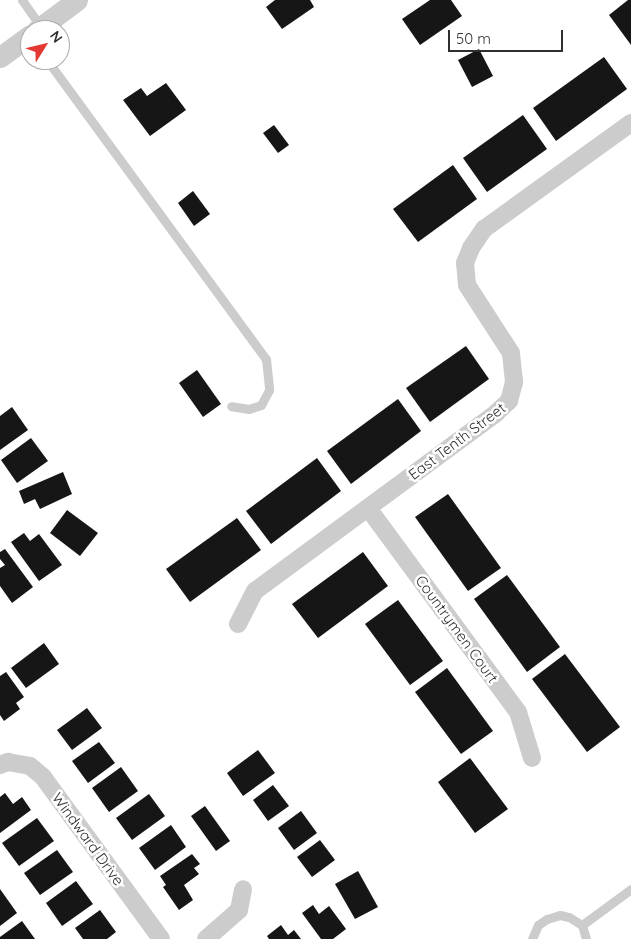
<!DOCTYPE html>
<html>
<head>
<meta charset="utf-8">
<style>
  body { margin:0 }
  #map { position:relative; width:631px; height:939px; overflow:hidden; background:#fff; font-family:Quicksand,sans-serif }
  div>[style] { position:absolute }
  .building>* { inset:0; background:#161616 }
  .service>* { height:9px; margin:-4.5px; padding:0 4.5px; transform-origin:4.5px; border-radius:4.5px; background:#ccc }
  .minor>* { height:18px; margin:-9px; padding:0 9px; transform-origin:9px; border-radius:9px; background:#ccc }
  .tertiary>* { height:21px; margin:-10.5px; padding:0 10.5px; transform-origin:10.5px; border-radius:10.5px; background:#ccc }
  span { translate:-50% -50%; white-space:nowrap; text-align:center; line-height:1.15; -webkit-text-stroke:5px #fff; paint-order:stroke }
  .street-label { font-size:15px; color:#2f2f2f }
  .north { position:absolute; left:20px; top:20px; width:50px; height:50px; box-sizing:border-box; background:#fff; border:1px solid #acacac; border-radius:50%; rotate:54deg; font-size:14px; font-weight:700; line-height:20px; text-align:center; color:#2f2f2f }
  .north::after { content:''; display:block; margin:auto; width:18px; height:22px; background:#e43933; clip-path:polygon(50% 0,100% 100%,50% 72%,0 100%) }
  .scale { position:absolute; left:448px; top:30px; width:115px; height:22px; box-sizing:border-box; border:2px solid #2f2f2f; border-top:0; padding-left:6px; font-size:15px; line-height:18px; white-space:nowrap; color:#2f2f2f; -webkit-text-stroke:4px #fff; paint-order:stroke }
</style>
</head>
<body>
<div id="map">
  <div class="building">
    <div style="clip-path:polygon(275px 0,310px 0,314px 7px,282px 29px,266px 7px)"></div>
    <div style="clip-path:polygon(430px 0,451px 0,462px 16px,420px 45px,402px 19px)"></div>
    <div style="clip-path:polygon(628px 0,631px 0,631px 45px,609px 15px)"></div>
    <div style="clip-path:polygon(479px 49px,493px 76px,472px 87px,458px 60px)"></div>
    <div style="clip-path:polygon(604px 57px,627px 89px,556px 141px,533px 108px)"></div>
    <div style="clip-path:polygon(166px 83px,186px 110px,150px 136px,123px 100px,141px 88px,147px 96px)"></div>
    <div style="clip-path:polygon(523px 115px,547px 149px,487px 192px,463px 158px)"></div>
    <div style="clip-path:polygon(274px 125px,289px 145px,278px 153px,263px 133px)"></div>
    <div style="clip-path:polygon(453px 165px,477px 199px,418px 242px,393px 209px)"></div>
    <div style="clip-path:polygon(193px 191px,210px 214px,194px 226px,178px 203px)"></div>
    <div style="clip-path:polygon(466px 346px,489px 379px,430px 422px,406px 388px)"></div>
    <div style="clip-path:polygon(197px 370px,221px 404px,203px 417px,179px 383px)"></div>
    <div style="clip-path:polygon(398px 399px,421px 431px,351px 484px,327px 451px)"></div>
    <div style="clip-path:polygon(12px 407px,28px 430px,0 450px,0 416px)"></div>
    <div style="clip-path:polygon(31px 438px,48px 461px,17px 483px,1px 460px)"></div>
    <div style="clip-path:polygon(317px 458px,341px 491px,271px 544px,246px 511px)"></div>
    <div style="clip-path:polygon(63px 472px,72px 494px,40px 509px,35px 499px,24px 504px,19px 491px)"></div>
    <div style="clip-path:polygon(448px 494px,501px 568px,468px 591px,415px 517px)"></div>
    <div style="clip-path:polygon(67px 510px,98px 533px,80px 556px,50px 533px)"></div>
    <div style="clip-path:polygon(237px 518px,261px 550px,190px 602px,166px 569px)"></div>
    <div style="clip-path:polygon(24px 533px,30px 541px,39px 534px,62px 565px,39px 581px,11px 542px)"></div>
    <div style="clip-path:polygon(5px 549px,33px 587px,12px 603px,0 586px,0 568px,5px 565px,0 559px,0 552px)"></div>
    <div style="clip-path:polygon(363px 552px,388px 586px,318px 638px,292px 604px)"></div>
    <div style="clip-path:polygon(507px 575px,560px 647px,527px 672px,474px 599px)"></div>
    <div style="clip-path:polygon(398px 600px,443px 661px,410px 685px,365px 624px)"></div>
    <div style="clip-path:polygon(44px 643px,59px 664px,26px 688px,11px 668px)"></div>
    <div style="clip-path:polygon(565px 654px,620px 727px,587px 752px,532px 679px)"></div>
    <div style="clip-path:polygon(447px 668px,493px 731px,461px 754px,415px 692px)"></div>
    <div style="clip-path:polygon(6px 672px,24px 697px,16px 703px,20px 709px,4px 721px,0 715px,0 676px)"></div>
    <div style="clip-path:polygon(87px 708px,102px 728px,72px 750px,57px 730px)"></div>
    <div style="clip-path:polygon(99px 742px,115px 763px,88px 783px,72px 761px)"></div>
    <div style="clip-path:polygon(258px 750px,275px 773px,243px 796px,227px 773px)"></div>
    <div style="clip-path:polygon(470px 758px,508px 809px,475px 833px,438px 782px)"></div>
    <div style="clip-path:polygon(121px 767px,138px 791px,109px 812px,92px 788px)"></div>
    <div style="clip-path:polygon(273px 785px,289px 806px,268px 821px,253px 800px)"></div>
    <div style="clip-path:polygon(5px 793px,13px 804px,22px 797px,31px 810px,0 833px,0 797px)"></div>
    <div style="clip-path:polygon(149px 794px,165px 816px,132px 840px,116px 818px)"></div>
    <div style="clip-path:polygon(205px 806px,230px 841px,216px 851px,191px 816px)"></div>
    <div style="clip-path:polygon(301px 811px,317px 833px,294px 850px,278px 828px)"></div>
    <div style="clip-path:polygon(37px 818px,54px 841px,19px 866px,2px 843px)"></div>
    <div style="clip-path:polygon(171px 825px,186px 847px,155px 870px,139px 848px)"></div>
    <div style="clip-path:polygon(320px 840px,335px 860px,312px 877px,297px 857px)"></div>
    <div style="clip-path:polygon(57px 850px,73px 872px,40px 895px,24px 873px)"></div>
    <div style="clip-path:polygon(192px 854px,200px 864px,194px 868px,199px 874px,184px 885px,193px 900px,179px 910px,163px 887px,166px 885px,160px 876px)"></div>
    <div style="clip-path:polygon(358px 871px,378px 907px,355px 919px,335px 884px)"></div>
    <div style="clip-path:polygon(76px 881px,93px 904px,62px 926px,46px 903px)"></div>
    <div style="clip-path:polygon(0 889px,17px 913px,0 926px)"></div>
    <div style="clip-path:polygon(313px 905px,319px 914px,329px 906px,346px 929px,333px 939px,321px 939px,302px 913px)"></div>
    <div style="clip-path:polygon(100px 910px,116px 932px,107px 939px,83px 939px,75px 928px)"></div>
    <div style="clip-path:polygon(22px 921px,35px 939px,0 939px,0 937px)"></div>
    <div style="clip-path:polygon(281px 925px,288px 935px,294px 930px,301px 939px,269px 939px,267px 936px)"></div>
  </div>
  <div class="service">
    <div style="left:22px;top:0;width:33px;rotate:55deg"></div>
    <div style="left:47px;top:60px;width:371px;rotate:53.8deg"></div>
    <div style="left:266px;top:359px;width:31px;rotate:84deg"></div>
    <div style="left:269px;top:390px;width:17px;rotate:118deg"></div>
    <div style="left:261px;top:405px;width:13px;rotate:162deg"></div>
    <div style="left:249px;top:409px;width:18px;rotate:-171deg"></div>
    <div style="left:582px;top:925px;width:61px;rotate:-36.3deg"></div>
    <div style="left:532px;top:939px;width:15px;rotate:-67deg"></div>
    <div style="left:538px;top:925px;width:11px;rotate:-34deg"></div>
    <div style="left:547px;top:919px;width:14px;rotate:-17deg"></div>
    <div style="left:560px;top:915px;width:9px;rotate:13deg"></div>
    <div style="left:569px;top:917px;width:15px;rotate:32deg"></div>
    <div style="left:582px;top:925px;width:15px;rotate:74deg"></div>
  </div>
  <div class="minor">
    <div style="left:368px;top:508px;width:253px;rotate:53.7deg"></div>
    <div style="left:518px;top:712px;width:48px;rotate:73.1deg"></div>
    <div style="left:238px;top:624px;width:37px;rotate:-63deg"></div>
    <div style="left:255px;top:591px;width:300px;rotate:-36.4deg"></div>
    <div style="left:496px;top:413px;width:18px;rotate:-43deg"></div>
    <div style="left:509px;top:401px;width:20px;rotate:-75deg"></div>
    <div style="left:514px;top:382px;width:29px;rotate:-96deg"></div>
    <div style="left:511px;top:353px;width:81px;rotate:-122.9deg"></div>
    <div style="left:467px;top:285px;width:22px;rotate:-95deg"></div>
    <div style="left:465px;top:263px;width:16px;rotate:-68deg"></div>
    <div style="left:471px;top:248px;width:23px;rotate:-56deg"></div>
    <div style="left:484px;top:229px;width:181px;rotate:-35.8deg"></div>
    <div style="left:0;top:765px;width:9px;rotate:-21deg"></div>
    <div style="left:8px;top:762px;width:22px;rotate:10deg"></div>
    <div style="left:30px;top:766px;width:17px;rotate:40deg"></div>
    <div style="left:43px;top:777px;width:200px;rotate:53.9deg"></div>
    <div style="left:206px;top:939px;width:44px;rotate:-41.3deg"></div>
    <div style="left:239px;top:910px;width:21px;rotate:-79deg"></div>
  </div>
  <div class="tertiary">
    <div style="left:37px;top:30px;width:50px;rotate:-36.9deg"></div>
    <div style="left:0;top:57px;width:37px;rotate:-36deg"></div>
  </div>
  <div class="street-label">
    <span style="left:457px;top:441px;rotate:-37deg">East Tenth Street</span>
    <span style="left:457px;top:629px;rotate:54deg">Countrymen Court</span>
    <span style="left:88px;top:839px;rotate:54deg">Windward Drive</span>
  </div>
  <div class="north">N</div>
  <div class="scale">50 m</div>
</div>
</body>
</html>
